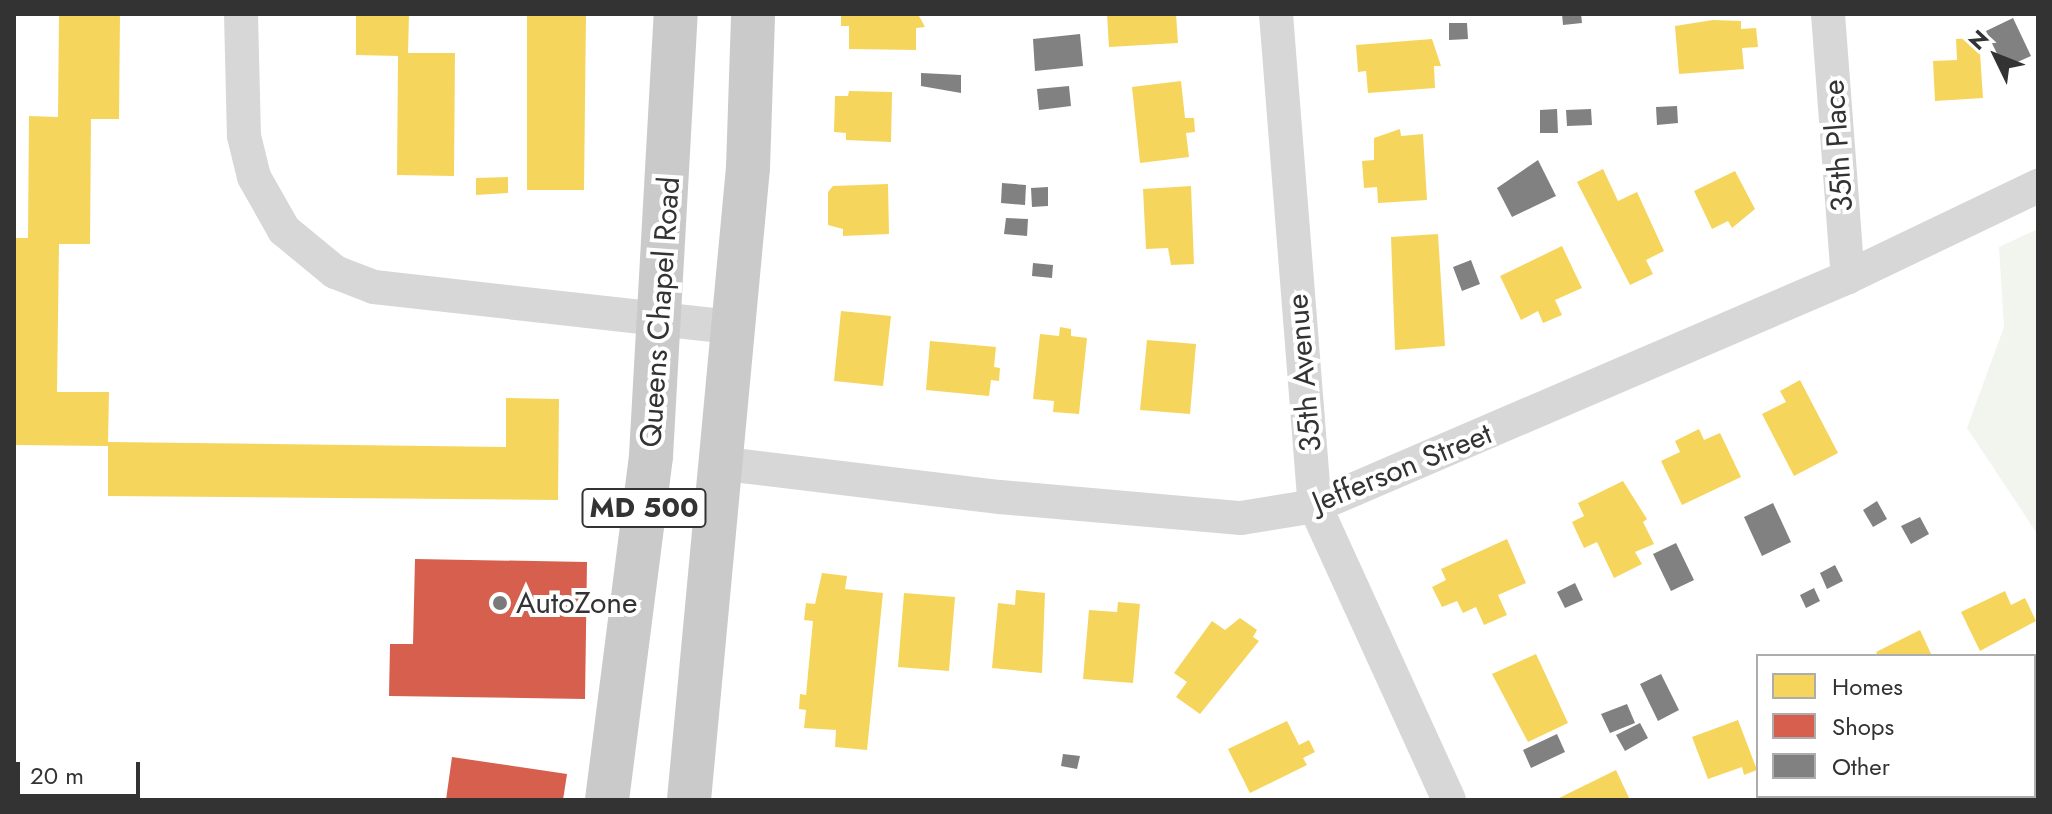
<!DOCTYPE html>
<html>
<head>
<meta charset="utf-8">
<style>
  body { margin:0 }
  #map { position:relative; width:2052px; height:814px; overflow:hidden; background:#fff; font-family:Jost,sans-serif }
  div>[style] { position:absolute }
  .green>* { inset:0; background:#f1f5ed }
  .homes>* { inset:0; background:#f6d55c }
  .shops>* { inset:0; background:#d6604d }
  .building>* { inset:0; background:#818181 }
  .minor>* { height:34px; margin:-17px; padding:0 17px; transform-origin:17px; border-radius:17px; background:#d7d7d7 }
  .primary>* { height:44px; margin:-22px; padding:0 22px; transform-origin:22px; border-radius:22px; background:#cacaca }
  .dots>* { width:22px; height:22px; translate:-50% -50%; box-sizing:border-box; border:4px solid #fff; border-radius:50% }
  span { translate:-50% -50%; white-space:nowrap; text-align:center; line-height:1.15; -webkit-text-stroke:8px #fff; paint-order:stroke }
  .shield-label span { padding:2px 6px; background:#fff; border:2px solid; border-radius:6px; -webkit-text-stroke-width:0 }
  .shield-label { font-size:28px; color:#333; font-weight:700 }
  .street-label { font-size:30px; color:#333 }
  .poi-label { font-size:30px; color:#333 }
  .left { translate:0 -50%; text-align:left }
  .frame { position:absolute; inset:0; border:16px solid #333; pointer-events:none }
  .legend { position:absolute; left:1756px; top:654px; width:280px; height:144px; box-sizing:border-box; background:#fff; border:2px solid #adadad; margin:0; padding:10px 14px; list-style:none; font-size:24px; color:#333 }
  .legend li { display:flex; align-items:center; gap:16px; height:40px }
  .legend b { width:40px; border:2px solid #adadad }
  .north { position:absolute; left:1956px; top:16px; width:80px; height:80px; -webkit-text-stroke:6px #fff; paint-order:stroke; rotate:313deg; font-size:22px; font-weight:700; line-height:32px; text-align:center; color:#333 }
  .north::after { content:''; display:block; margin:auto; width:28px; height:36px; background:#333; clip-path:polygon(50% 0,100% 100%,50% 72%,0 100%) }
  .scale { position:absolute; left:16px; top:762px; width:124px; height:36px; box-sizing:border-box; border:4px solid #333; border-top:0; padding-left:10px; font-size:24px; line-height:28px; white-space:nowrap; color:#333; -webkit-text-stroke:6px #fff; paint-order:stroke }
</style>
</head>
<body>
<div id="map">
  <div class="green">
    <div style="clip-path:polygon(2038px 229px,2038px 535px,1967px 428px,2004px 327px,1999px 247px)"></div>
  </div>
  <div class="homes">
    <div style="clip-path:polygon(59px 14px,120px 14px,119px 119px,91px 119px,90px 244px,59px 244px,57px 392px,109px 392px,108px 442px,506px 447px,506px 398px,559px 399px,558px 500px,108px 496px,108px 446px,14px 445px,14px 238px,28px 238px,29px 116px,58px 117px)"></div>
    <div style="clip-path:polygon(356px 14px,409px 14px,408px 53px,455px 53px,454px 176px,397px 175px,398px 56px,356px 55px)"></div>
    <div style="clip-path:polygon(527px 14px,586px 14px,584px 190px,527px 190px)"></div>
    <div style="clip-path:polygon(841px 14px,918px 14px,925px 27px,916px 28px,916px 50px,849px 49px,849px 26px,841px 26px)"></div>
    <div style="clip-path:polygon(1107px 14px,1176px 14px,1178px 43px,1109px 47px)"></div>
    <div style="clip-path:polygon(1713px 20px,1741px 21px,1741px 29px,1756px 28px,1758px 47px,1742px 48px,1744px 69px,1679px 74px,1675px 26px)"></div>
    <div style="clip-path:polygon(1979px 38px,1983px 98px,1935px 101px,1933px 61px,1957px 60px,1956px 39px)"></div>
    <div style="clip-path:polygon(1432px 39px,1441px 66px,1434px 66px,1435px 88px,1368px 93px,1366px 71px,1358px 72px,1356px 45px)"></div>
    <div style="clip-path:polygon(1181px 81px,1185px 118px,1194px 118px,1195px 132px,1186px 133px,1189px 157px,1140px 163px,1132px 87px)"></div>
    <div style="clip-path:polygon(849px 91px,892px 92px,891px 142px,846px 140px,846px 133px,834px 132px,835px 96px,848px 96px)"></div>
    <div style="clip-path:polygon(1400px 129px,1401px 136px,1423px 134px,1427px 200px,1378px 203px,1377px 187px,1364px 188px,1362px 161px,1374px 160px,1374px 138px)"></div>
    <div style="clip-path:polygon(1603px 169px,1618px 201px,1637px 192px,1664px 251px,1646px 260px,1653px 274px,1630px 285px,1577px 182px)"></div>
    <div style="clip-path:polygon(1735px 171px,1755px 209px,1732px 228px,1728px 221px,1712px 229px,1694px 191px)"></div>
    <div style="clip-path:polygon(508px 177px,508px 193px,476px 195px,476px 178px)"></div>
    <div style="clip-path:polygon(888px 184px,889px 234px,843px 236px,843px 229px,828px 225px,828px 192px,833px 186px)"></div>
    <div style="clip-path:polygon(1191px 186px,1194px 264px,1171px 265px,1168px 248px,1146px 249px,1143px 189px)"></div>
    <div style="clip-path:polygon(1438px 234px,1445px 346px,1395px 350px,1391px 237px)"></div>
    <div style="clip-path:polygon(1562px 246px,1582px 288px,1555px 300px,1562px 315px,1543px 323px,1538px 311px,1521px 320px,1500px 276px)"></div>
    <div style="clip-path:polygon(841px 311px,891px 316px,883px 386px,834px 381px)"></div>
    <div style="clip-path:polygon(1060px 327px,1071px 329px,1071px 336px,1087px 338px,1079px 414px,1053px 412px,1054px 401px,1033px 399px,1040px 334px,1059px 336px)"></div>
    <div style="clip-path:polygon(1147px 340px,1196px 344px,1190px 414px,1140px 410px)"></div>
    <div style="clip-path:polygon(930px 341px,996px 347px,994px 367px,1000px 368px,999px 381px,991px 380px,989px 396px,926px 390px)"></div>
    <div style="clip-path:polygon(1800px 380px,1838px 453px,1794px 476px,1762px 414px,1786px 402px,1780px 391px)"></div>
    <div style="clip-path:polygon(1699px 429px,1704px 440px,1720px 433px,1741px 477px,1682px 505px,1661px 461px,1680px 452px,1675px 441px)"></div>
    <div style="clip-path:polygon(1623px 481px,1647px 519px,1643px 522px,1654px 544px,1635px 552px,1642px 564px,1614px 578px,1597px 542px,1584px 548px,1572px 522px,1584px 516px,1578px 503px)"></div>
    <div style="clip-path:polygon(1507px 539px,1526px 583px,1498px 595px,1507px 615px,1484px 625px,1476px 607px,1463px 613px,1457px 601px,1442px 607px,1432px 587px,1446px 580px,1441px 569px)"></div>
    <div style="clip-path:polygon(822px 573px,847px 576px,845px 589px,883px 593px,867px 750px,835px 747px,836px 730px,804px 728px,806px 710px,799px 709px,800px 694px,806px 695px,813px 621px,804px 620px,806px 603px,815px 604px)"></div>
    <div style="clip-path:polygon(1016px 590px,1045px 593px,1042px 673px,992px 668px,998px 603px,1015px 605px)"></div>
    <div style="clip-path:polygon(2005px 591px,2011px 605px,2025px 598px,2036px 621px,1980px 651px,1961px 612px)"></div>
    <div style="clip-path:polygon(904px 593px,955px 597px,949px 671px,898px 667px)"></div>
    <div style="clip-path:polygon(1118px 602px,1140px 604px,1133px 683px,1083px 679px,1089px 610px,1117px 612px)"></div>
    <div style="clip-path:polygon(1240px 618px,1257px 630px,1253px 637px,1259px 641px,1200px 714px,1176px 697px,1187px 682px,1174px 673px,1212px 621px,1225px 630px)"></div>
    <div style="clip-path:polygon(1920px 630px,1932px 656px,1878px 656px,1876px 652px)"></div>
    <div style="clip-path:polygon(1536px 654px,1568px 723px,1528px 742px,1492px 674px)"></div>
    <div style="clip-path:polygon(1738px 720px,1757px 770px,1744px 775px,1742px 767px,1708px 779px,1692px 737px)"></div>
    <div style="clip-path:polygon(1287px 721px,1299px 745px,1309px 740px,1315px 752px,1303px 758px,1307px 765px,1250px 793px,1228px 749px)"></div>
    <div style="clip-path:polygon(1616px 770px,1630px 800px,1555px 800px)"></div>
  </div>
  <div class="shops">
    <div style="clip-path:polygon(415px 559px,587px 562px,585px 699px,389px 696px,390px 644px,413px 644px)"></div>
    <div style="clip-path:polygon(452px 757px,567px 774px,563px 800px,446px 800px)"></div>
  </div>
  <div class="building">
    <div style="clip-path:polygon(1562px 14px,1581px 14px,1582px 23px,1563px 25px)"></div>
    <div style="clip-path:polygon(2013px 18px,2031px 56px,2004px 68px,1986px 31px)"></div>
    <div style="clip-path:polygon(1449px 23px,1467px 23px,1468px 39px,1449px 40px)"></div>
    <div style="clip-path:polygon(1080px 34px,1083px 66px,1035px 71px,1033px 39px)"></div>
    <div style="clip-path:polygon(921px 73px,961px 75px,961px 93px,921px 86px)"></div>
    <div style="clip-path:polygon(1069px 86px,1071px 106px,1039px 110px,1037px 89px)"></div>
    <div style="clip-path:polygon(1677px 106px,1678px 123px,1657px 125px,1656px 107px)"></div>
    <div style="clip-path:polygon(1557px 109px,1558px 133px,1540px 133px,1540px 110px)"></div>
    <div style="clip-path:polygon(1591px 109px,1592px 125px,1567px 126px,1566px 110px)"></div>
    <div style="clip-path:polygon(1538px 160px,1556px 196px,1512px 217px,1497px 188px)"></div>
    <div style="clip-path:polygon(1002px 183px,1026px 185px,1025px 205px,1001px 203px)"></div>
    <div style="clip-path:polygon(1048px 187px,1048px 206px,1032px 207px,1031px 188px)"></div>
    <div style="clip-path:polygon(1006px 218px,1028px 219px,1027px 236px,1004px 234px)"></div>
    <div style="clip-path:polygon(1471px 260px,1480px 284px,1462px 291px,1453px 267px)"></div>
    <div style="clip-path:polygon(1033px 263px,1053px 265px,1052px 278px,1032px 276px)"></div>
    <div style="clip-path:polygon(1877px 501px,1887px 519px,1873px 527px,1863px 510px)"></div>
    <div style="clip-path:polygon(1773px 503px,1791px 542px,1762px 556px,1744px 517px)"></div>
    <div style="clip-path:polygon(1920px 517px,1929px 534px,1911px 544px,1901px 526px)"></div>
    <div style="clip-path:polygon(1676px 543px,1694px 580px,1671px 591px,1653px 554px)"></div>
    <div style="clip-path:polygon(1835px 565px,1843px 581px,1827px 589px,1820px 573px)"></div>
    <div style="clip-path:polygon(1575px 583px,1583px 600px,1565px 608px,1557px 592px)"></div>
    <div style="clip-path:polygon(1814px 588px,1820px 601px,1806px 608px,1800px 595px)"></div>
    <div style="clip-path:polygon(1661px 674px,1679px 710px,1658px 721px,1640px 684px)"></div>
    <div style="clip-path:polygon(1627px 704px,1635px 723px,1610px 733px,1601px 714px)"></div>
    <div style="clip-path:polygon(1640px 723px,1648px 738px,1625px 751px,1616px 735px)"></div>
    <div style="clip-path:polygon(1557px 734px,1565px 752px,1531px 768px,1523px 750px)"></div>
    <div style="clip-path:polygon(1063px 754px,1080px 756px,1077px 769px,1061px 766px)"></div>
  </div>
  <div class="minor">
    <div style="left:241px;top:14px;width:122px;rotate:88.6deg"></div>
    <div style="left:244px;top:136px;width:42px;rotate:76.3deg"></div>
    <div style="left:254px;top:177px;width:61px;rotate:60.5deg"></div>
    <div style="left:284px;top:230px;width:66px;rotate:39.5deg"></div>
    <div style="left:335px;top:272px;width:42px;rotate:21deg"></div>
    <div style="left:374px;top:287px;width:359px;rotate:6.4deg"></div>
    <div style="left:1276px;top:14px;width:494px;rotate:85.5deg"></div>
    <div style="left:1315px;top:506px;width:323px;rotate:65.5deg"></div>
    <div style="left:1828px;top:14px;width:264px;rotate:85.7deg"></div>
    <div style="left:717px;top:463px;width:285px;rotate:6.9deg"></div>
    <div style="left:1000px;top:497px;width:242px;rotate:5deg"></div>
    <div style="left:1241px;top:518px;width:75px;rotate:-9.2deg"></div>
    <div style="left:1315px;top:506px;width:580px;rotate:-23.25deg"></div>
    <div style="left:1848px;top:277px;width:211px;rotate:-25.6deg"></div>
  </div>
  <div class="primary">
    <div style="left:607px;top:800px;width:347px;rotate:-82.7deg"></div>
    <div style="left:651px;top:456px;width:443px;rotate:-86.8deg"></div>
    <div style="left:689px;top:800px;width:635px;rotate:-84.67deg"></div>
    <div style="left:748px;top:168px;width:154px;rotate:-88.1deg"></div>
  </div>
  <div class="dots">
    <div style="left:500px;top:603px;background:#7a7a7a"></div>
  </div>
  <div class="shield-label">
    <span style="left:644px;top:508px">MD 500</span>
  </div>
  <div class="street-label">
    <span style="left:1838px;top:146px;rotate:-94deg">35th Place</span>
    <span style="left:660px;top:312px;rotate:-86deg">Queens Chapel Road</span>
    <span style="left:1304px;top:373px;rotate:-95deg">35th Avenue</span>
    <span style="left:1402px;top:468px;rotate:-22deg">Jefferson Street</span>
  </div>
  <div class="poi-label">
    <span class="left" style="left:516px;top:603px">AutoZone</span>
  </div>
  <div class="frame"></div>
  <ul class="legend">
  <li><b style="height:22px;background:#f6d55c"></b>Homes</li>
  <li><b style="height:22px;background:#d6604d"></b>Shops</li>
  <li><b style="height:22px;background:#818181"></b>Other</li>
  </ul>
  <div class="north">N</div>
  <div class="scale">20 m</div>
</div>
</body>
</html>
